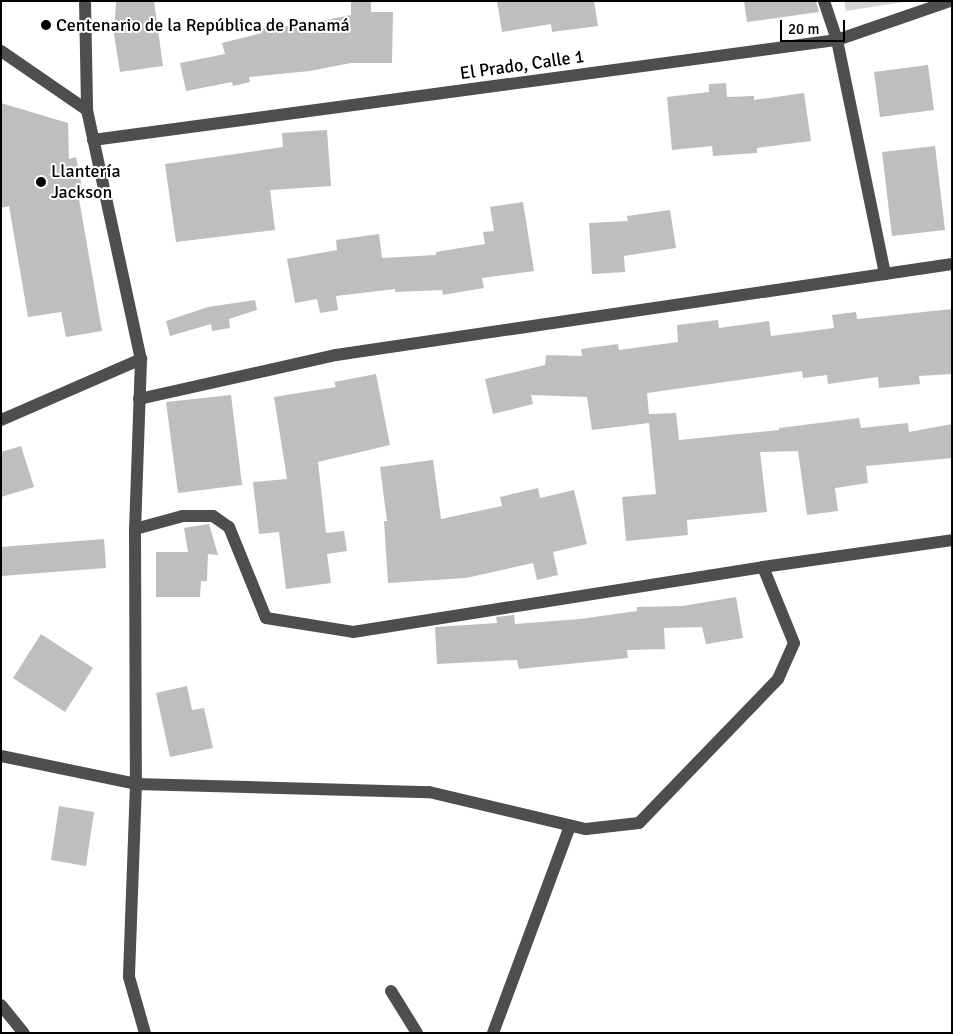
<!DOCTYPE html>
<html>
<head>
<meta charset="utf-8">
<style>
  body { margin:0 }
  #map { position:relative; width:953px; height:1034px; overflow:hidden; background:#fff; font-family:Signika,sans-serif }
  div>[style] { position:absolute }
  .green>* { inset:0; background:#d5d5d5 }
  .building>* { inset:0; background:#bebebe }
  .minor>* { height:12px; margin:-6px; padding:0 6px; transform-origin:6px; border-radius:6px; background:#4e4e4e }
  .dots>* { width:14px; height:14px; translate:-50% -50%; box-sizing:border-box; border:2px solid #fff; border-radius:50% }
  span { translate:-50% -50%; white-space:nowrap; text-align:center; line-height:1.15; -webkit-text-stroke:4px #fff; paint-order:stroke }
  .poi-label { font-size:18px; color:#000 }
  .left { translate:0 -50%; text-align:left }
  .street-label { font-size:18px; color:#000 }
  .frame { position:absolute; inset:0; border:2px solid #000; pointer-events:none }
  .scale { position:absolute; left:780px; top:20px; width:65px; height:22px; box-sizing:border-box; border:2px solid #000; border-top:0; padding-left:6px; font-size:15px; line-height:18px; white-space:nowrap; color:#000; -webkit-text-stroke:4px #fff; paint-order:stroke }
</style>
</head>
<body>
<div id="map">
  <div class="green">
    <div style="clip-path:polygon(844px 1px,910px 1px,846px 11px)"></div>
  </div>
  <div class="building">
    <div style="clip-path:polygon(116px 1px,154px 1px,163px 66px,120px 72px,114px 34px)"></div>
    <div style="clip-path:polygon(351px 1px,371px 1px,371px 12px,393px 12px,392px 63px,351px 63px,310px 71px,249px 77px,250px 82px,233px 86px,232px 82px,186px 91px,180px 63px,225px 54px,222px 43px,262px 33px,261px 29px,306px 24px,351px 15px)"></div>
    <div style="clip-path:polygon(497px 1px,594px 1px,598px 26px,552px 32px,551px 24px,502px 32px)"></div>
    <div style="clip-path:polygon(744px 1px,816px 1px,819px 12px,747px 22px)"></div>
    <div style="clip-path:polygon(928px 65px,934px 110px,880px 117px,874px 72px)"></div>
    <div style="clip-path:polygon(726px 83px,727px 97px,754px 96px,754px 100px,804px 93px,811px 141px,757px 148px,757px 153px,713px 156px,712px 146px,672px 150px,667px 97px,709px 92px,709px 84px)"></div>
    <div style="clip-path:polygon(1px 103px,68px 123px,69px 159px,76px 157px,83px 192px,78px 193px,102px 331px,66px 337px,61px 312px,28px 317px,9px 206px,1px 208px)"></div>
    <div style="clip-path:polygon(327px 130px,331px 186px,270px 190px,275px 230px,176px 242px,165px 164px,283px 147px,282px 133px)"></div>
    <div style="clip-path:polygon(935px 146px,945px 230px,892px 236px,882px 152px)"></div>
    <div style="clip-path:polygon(523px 202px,534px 271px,482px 278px,484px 288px,443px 295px,442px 290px,395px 292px,395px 289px,336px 296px,338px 310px,320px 313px,317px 299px,295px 303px,287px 259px,337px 250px,336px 240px,379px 234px,382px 258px,436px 255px,436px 252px,485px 244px,483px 232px,494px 231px,490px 207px)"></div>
    <div style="clip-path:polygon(670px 210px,676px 248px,624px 256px,625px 272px,592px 274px,589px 223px,628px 221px,627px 216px)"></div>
    <div style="clip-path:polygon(255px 300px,257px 310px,229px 319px,230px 328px,212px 331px,211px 324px,170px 336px,166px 321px,208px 307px)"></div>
    <div style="clip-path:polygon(952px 309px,952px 374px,919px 376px,920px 384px,879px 388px,878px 377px,828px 384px,827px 375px,803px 378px,802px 371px,647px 393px,649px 414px,676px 413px,679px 440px,779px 430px,779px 428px,859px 418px,861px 428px,908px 423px,909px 432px,952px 424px,952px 458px,866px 466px,868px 483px,835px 488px,838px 511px,807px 515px,798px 451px,760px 452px,767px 512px,687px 520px,688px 535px,626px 541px,622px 497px,656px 494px,649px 423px,592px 430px,587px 397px,531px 395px,533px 404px,493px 414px,485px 379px,545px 365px,546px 355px,582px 356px,581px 349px,618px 344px,619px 350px,678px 342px,677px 325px,718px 320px,719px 328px,769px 321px,771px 336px,834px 328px,832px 315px,856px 312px,857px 319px)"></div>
    <div style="clip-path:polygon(376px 374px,390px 445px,318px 462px,326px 533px,344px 531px,347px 551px,327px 554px,331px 583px,286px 589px,279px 532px,259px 534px,253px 482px,287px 479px,274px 397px,336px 387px,334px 382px)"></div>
    <div style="clip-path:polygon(231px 395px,242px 485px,178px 493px,166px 402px)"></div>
    <div style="clip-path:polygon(21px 446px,34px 487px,1px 497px,1px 452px)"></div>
    <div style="clip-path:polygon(433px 460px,441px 519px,502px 506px,500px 497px,538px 488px,540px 498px,574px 490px,587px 544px,553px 552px,558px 575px,537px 580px,533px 563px,466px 578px,388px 583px,384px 521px,387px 521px,380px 467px)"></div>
    <div style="clip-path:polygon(209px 524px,218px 555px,208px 554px,207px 581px,201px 581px,200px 597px,156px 597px,156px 552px,188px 552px,184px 528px)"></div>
    <div style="clip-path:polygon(104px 539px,106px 568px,1px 576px,1px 547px)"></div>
    <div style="clip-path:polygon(736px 597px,743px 638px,706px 644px,702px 627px,664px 628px,665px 649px,627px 650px,628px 658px,519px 669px,517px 660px,437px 664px,435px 627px,497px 623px,496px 617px,514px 615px,515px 624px,580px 619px,637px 611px,637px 607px,682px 606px)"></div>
    <div style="clip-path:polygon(41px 634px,93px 668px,65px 712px,13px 678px)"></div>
    <div style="clip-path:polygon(187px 686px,192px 710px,204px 708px,213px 748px,170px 757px,156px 693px)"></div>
    <div style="clip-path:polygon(59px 806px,94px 812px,86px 866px,51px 860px)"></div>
  </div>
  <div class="minor">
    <div style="left:85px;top:1px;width:109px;rotate:88.9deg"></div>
    <div style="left:87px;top:110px;width:255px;rotate:77.8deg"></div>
    <div style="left:141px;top:359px;width:170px;rotate:92deg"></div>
    <div style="left:135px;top:529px;width:255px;rotate:89.8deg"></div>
    <div style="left:136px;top:784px;width:193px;rotate:92.1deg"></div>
    <div style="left:129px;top:977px;width:58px;rotate:74.1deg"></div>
    <div style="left:824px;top:1px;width:41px;rotate:71.6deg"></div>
    <div style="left:837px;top:40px;width:239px;rotate:78.4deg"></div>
    <div style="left:1px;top:51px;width:104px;rotate:34.5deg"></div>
    <div style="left:93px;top:140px;width:751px;rotate:-7.66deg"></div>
    <div style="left:837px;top:40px;width:120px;rotate:-19deg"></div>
    <div style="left:139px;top:399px;width:202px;rotate:-12.6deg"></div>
    <div style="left:336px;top:355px;width:623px;rotate:-8.4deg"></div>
    <div style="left:1px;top:420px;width:153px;rotate:-23.5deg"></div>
    <div style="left:135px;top:529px;width:50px;rotate:-15.2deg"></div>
    <div style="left:183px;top:516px;width:30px"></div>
    <div style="left:213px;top:516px;width:19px;rotate:35deg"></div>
    <div style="left:229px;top:527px;width:98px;rotate:67.9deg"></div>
    <div style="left:266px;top:618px;width:88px;rotate:9.1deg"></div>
    <div style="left:353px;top:632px;width:415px;rotate:-9deg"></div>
    <div style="left:763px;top:567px;width:191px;rotate:-8.1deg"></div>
    <div style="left:1px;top:756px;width:138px;rotate:11.7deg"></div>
    <div style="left:136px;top:784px;width:293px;rotate:1.6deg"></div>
    <div style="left:429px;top:792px;width:161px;rotate:13.3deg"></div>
    <div style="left:586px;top:829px;width:53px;rotate:-6.5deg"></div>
    <div style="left:639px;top:823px;width:200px;rotate:-46deg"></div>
    <div style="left:778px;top:679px;width:39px;rotate:-66deg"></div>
    <div style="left:794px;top:643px;width:82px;rotate:-112.2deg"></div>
    <div style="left:391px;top:991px;width:49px;rotate:58.2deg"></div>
    <div style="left:1px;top:1005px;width:36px;rotate:51deg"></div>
    <div style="left:493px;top:1033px;width:221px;rotate:-69.6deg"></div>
  </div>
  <div class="dots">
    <div style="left:46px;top:25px;background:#000"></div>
    <div style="left:41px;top:182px;background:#000"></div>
  </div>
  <div class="poi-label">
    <span class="left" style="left:56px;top:25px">Centenario de la República de Panamá</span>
    <span class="left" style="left:51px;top:182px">Llantería<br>Jackson</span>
  </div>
  <div class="street-label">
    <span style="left:522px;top:65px;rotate:-8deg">El Prado, Calle 1</span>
  </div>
  <div class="frame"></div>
  <div class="scale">20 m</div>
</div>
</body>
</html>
